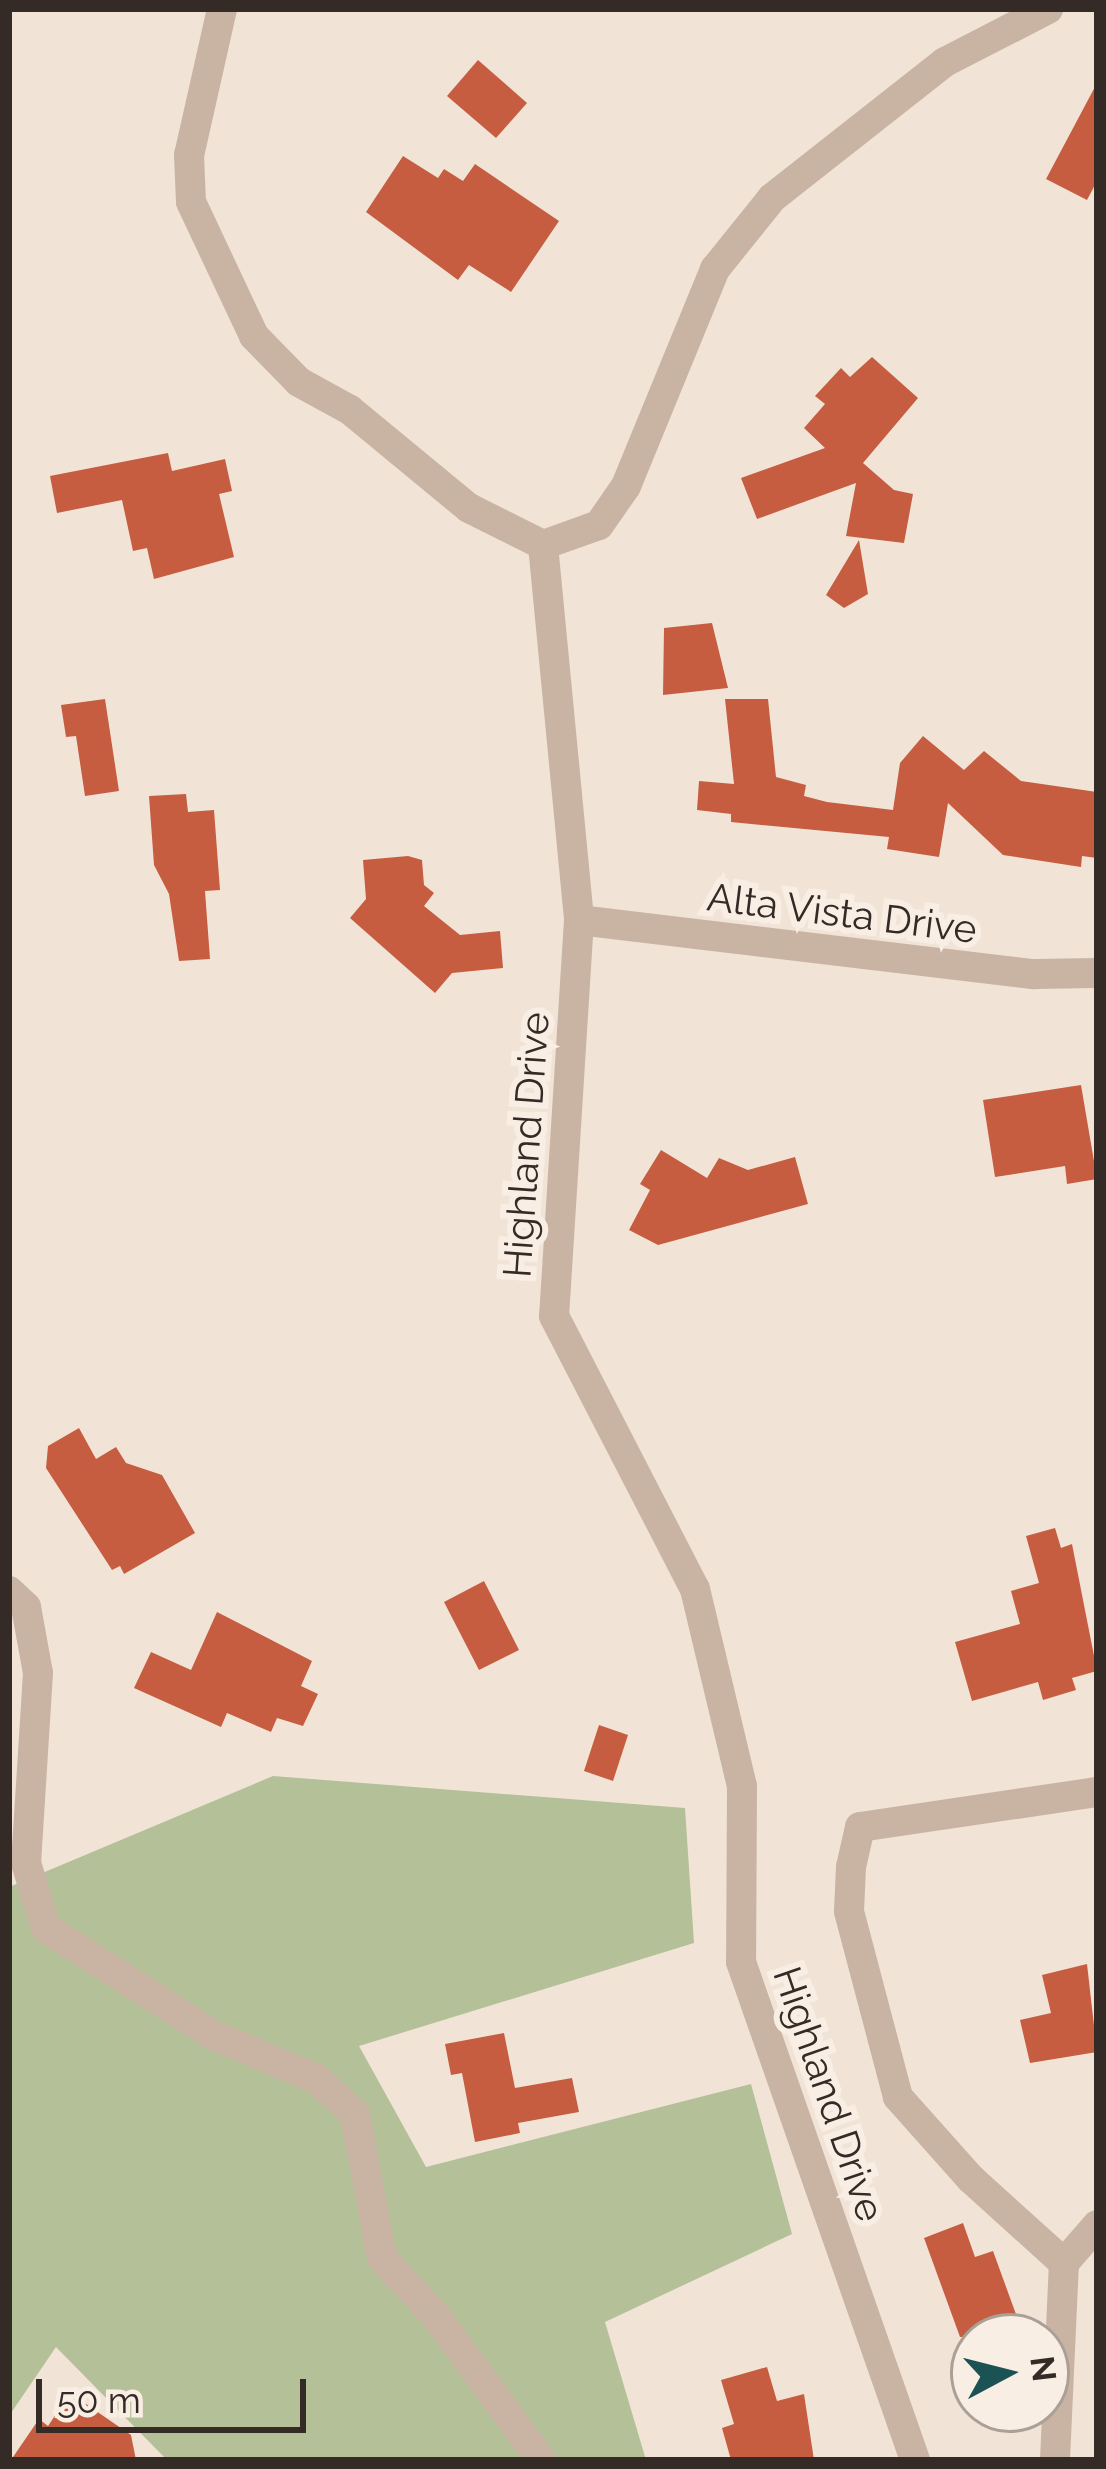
<!DOCTYPE html>
<html>
<head>
<meta charset="utf-8">
<style>
  body { margin:0 }
  #map { position:relative; width:1106px; height:2469px; overflow:hidden; background:#f1e4d7; font-family:Raleway,sans-serif }
  div>[style] { position:absolute }
  .green>* { inset:0; background:#b3c098 }
  .building>* { inset:0; background:#c65d40 }
  .minor>* { height:30px; margin:-15px; padding:0 15px; transform-origin:15px; border-radius:15px; background:#c9b4a4 }
  .tertiary>* { height:30px; margin:-15px; padding:0 15px; transform-origin:15px; border-radius:15px; background:#c9b4a4 }
  span { translate:-50% -50%; white-space:nowrap; text-align:center; line-height:1.15; -webkit-text-stroke:12px #f9eee4; paint-order:stroke }
  .street-label { font-size:39px; color:#342a26 }
  .frame { position:absolute; inset:0; border:12px solid #342a26; pointer-events:none }
  .north { position:absolute; left:950px; top:2313px; width:120px; height:120px; box-sizing:border-box; background:#f9eee4; border:3px solid #aaa098; border-radius:50%; rotate:83deg; font-size:33px; font-weight:700; line-height:48px; text-align:center; color:#342a26 }
  .north::after { content:''; display:block; margin:auto; width:42px; height:54px; background:#1b5355; clip-path:polygon(50% 0,100% 100%,50% 72%,0 100%) }
  .scale { position:absolute; left:36px; top:2379px; width:270px; height:54px; box-sizing:border-box; border:6px solid #342a26; border-top:0; padding-left:15px; font-size:36px; line-height:42px; white-space:nowrap; color:#342a26; -webkit-text-stroke:9px #f9eee4; paint-order:stroke }
</style>
</head>
<body>
<div id="map">
  <div class="green">
    <div style="clip-path:polygon(273px 1776px,685px 1808px,694px 1943px,359px 2046px,426px 2167px,751px 2084px,792px 2234px,605px 2322px,646px 2460px,167px 2460px,56px 2347px,9px 2416px,9px 1887px)"></div>
  </div>
  <div class="building">
    <div style="clip-path:polygon(478px 60px,527px 103px,496px 138px,447px 96px)"></div>
    <div style="clip-path:polygon(1097px 83px,1097px 181px,1087px 200px,1046px 179px)"></div>
    <div style="clip-path:polygon(403px 156px,438px 178px,444px 169px,463px 181px,475px 164px,559px 221px,511px 292px,469px 265px,458px 280px,366px 212px)"></div>
    <div style="clip-path:polygon(872px 357px,918px 398px,863px 463px,894px 490px,913px 494px,904px 543px,846px 536px,856px 483px,757px 519px,741px 478px,825px 448px,804px 428px,825px 404px,815px 396px,841px 368px,850px 377px)"></div>
    <div style="clip-path:polygon(168px 453px,172px 471px,225px 459px,232px 491px,219px 494px,234px 557px,154px 579px,147px 548px,133px 551px,122px 500px,57px 513px,50px 476px)"></div>
    <div style="clip-path:polygon(859px 540px,868px 594px,844px 608px,826px 595px)"></div>
    <div style="clip-path:polygon(712px 623px,728px 688px,663px 695px,664px 628px)"></div>
    <div style="clip-path:polygon(105px 699px,119px 791px,85px 796px,76px 736px,66px 737px,61px 705px)"></div>
    <div style="clip-path:polygon(725px 699px,768px 699px,776px 777px,806px 785px,804px 796px,827px 802px,893px 810px,900px 763px,923px 736px,964px 770px,984px 751px,1021px 781px,1097px 792px,1097px 858px,1082px 856px,1081px 867px,1003px 855px,948px 803px,939px 857px,887px 849px,889px 837px,731px 822px,731px 814px,697px 810px,699px 781px,734px 784px)"></div>
    <div style="clip-path:polygon(186px 794px,188px 812px,214px 810px,220px 890px,205px 891px,210px 959px,179px 961px,169px 894px,154px 865px,149px 796px)"></div>
    <div style="clip-path:polygon(408px 856px,422px 860px,424px 885px,434px 893px,424px 906px,460px 935px,500px 931px,503px 968px,452px 973px,435px 993px,350px 918px,366px 899px,363px 860px)"></div>
    <div style="clip-path:polygon(1081px 1085px,1097px 1179px,1067px 1184px,1065px 1166px,995px 1177px,983px 1100px)"></div>
    <div style="clip-path:polygon(661px 1150px,707px 1178px,719px 1158px,748px 1170px,795px 1157px,808px 1204px,658px 1245px,629px 1230px,650px 1190px,640px 1184px)"></div>
    <div style="clip-path:polygon(79px 1428px,96px 1459px,116px 1447px,126px 1463px,162px 1475px,195px 1533px,124px 1574px,120px 1566px,112px 1570px,46px 1468px,48px 1446px)"></div>
    <div style="clip-path:polygon(1055px 1528px,1061px 1548px,1072px 1544px,1097px 1671px,1072px 1678px,1076px 1690px,1043px 1700px,1038px 1682px,972px 1701px,955px 1642px,1020px 1624px,1011px 1591px,1039px 1583px,1026px 1536px)"></div>
    <div style="clip-path:polygon(484px 1581px,519px 1650px,479px 1670px,444px 1602px)"></div>
    <div style="clip-path:polygon(217px 1612px,312px 1661px,301px 1686px,318px 1694px,303px 1726px,277px 1718px,271px 1732px,227px 1713px,221px 1727px,134px 1688px,151px 1652px,191px 1670px)"></div>
    <div style="clip-path:polygon(599px 1725px,628px 1735px,613px 1781px,584px 1771px)"></div>
    <div style="clip-path:polygon(1087px 1964px,1097px 2052px,1030px 2063px,1020px 2020px,1051px 2013px,1042px 1975px)"></div>
    <div style="clip-path:polygon(504px 2033px,515px 2088px,572px 2078px,579px 2112px,518px 2123px,520px 2133px,475px 2142px,462px 2073px,451px 2075px,445px 2044px)"></div>
    <div style="clip-path:polygon(963px 2223px,975px 2257px,993px 2251px,1017px 2317px,1008px 2320px,1014px 2337px,960px 2337px,924px 2238px)"></div>
    <div style="clip-path:polygon(767px 2367px,777px 2401px,804px 2394px,814px 2460px,731px 2460px,722px 2428px,734px 2424px,721px 2380px)"></div>
    <div style="clip-path:polygon(70px 2393px,131px 2435px,136px 2460px,11px 2460px,39px 2419px,48px 2426px)"></div>
  </div>
  <div class="minor">
    <div style="left:579px;top:920px;width:459px;rotate:6.8deg"></div>
    <div style="left:1035px;top:974px;width:62px;rotate:-0.9deg"></div>
    <div style="left:9px;top:1591px;width:23px;rotate:43deg"></div>
    <div style="left:26px;top:1607px;width:67px;rotate:79.7deg"></div>
    <div style="left:38px;top:1673px;width:190px;rotate:93.6deg"></div>
    <div style="left:26px;top:1863px;width:68px;rotate:72.9deg"></div>
    <div style="left:46px;top:1928px;width:201px;rotate:32.6deg"></div>
    <div style="left:215px;top:2036px;width:111px;rotate:22.9deg"></div>
    <div style="left:317px;top:2079px;width:52px;rotate:42.6deg"></div>
    <div style="left:355px;top:2114px;width:147px;rotate:79.4deg"></div>
    <div style="left:382px;top:2258px;width:78px;rotate:47.1deg"></div>
    <div style="left:435px;top:2315px;width:180px;rotate:53.8deg"></div>
    <div style="left:1064px;top:2263px;width:125px;rotate:-137.9deg"></div>
    <div style="left:971px;top:2179px;width:110px;rotate:-131.7deg"></div>
    <div style="left:898px;top:2097px;width:192px;rotate:-104.8deg"></div>
    <div style="left:849px;top:1911px;width:44px;rotate:-87.4deg"></div>
    <div style="left:851px;top:1867px;width:41px;rotate:-77.3deg"></div>
    <div style="left:860px;top:1827px;width:240px;rotate:-8.4deg"></div>
    <div style="left:1055px;top:2460px;width:197px;rotate:-87.4deg"></div>
    <div style="left:1064px;top:2263px;width:50px;rotate:-49deg"></div>
  </div>
  <div class="tertiary">
    <div style="left:222px;top:9px;width:150px;rotate:102.7deg"></div>
    <div style="left:189px;top:155px;width:47px;rotate:87.6deg"></div>
    <div style="left:191px;top:202px;width:148px;rotate:64.8deg"></div>
    <div style="left:254px;top:336px;width:64px;rotate:45.6deg"></div>
    <div style="left:299px;top:382px;width:58px;rotate:28.8deg"></div>
    <div style="left:350px;top:410px;width:154px;rotate:39.5deg"></div>
    <div style="left:469px;top:508px;width:83px;rotate:26.6deg"></div>
    <div style="left:543px;top:545px;width:377px;rotate:84.5deg"></div>
    <div style="left:579px;top:920px;width:397px;rotate:93.6deg"></div>
    <div style="left:554px;top:1316px;width:307px;rotate:62.7deg"></div>
    <div style="left:695px;top:1589px;width:203px;rotate:76.6deg"></div>
    <div style="left:742px;top:1786px;width:176px;rotate:90.3deg"></div>
    <div style="left:741px;top:1962px;width:528px;rotate:70.74deg"></div>
    <div style="left:543px;top:545px;width:59px;rotate:-19.7deg"></div>
    <div style="left:599px;top:525px;width:47px;rotate:-55.3deg"></div>
    <div style="left:626px;top:486px;width:235px;rotate:-67.7deg"></div>
    <div style="left:715px;top:269px;width:91px;rotate:-51.2deg"></div>
    <div style="left:772px;top:198px;width:220px;rotate:-38.2deg"></div>
    <div style="left:945px;top:62px;width:116px;rotate:-27.2deg"></div>
  </div>
  <div class="street-label">
    <span style="left:842px;top:913px;rotate:7deg">Alta Vista Drive</span>
    <span style="left:526px;top:1145px;rotate:-86deg">Highland Drive</span>
    <span style="left:829px;top:2094px;rotate:71deg">Highland Drive</span>
  </div>
  <div class="frame"></div>
  <div class="north">N</div>
  <div class="scale">50 m</div>
</div>
</body>
</html>
